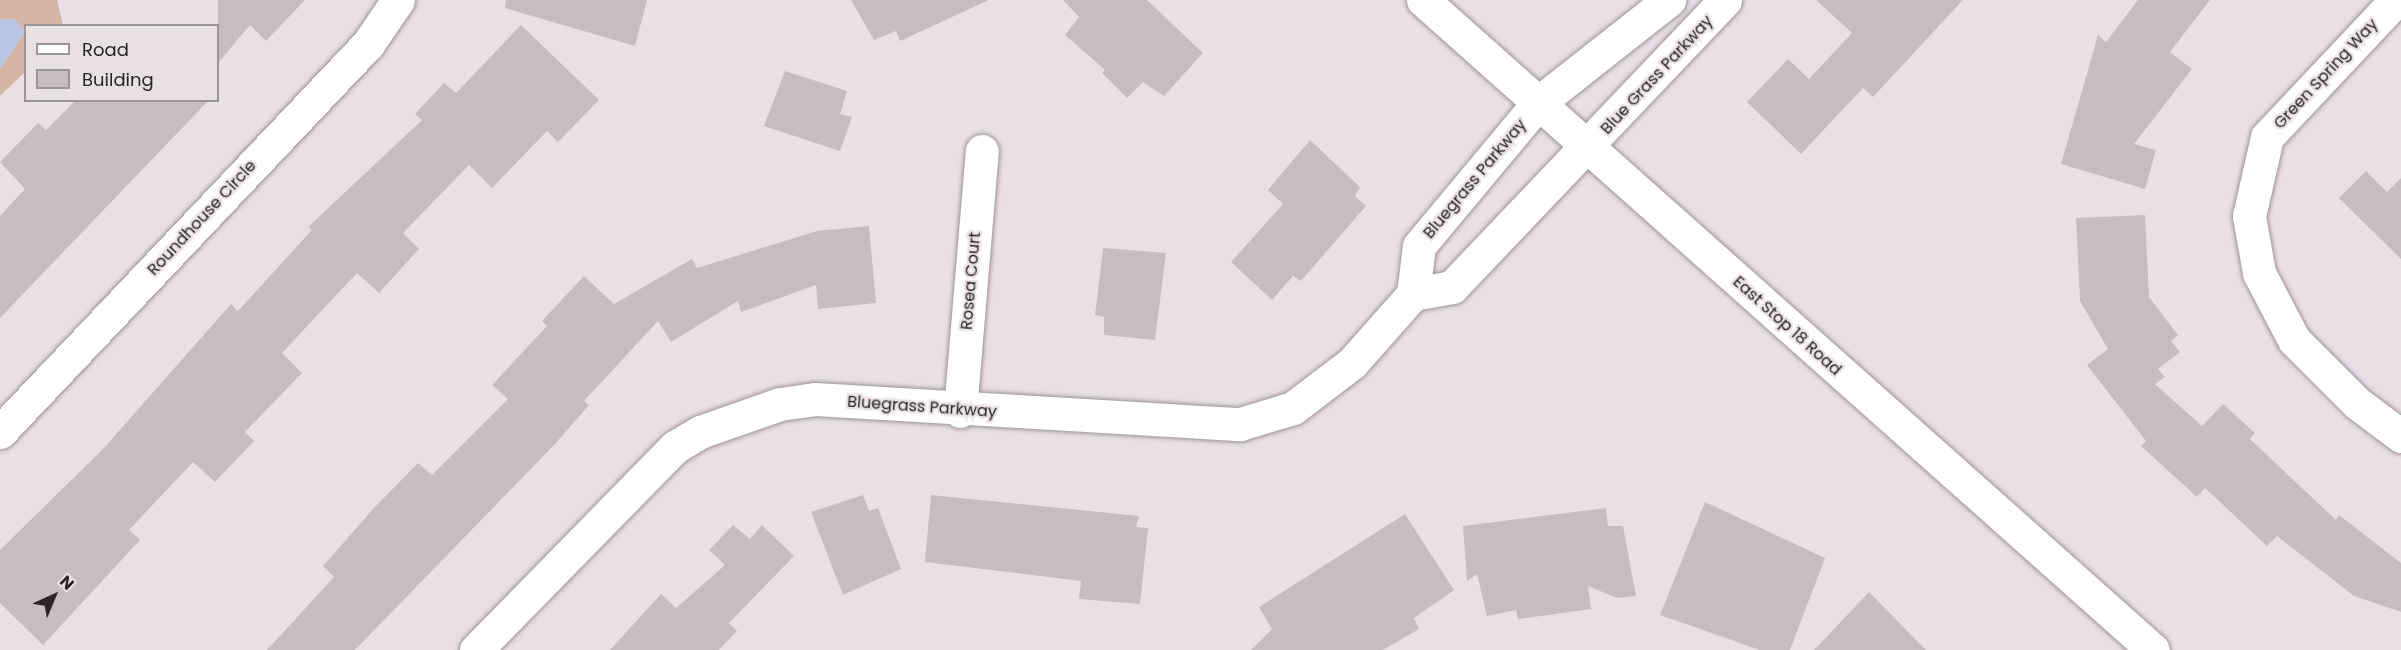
<!DOCTYPE html>
<html>
<head>
<meta charset="utf-8">
<style>
  body { margin:0 }
  #map { position:relative; width:2401px; height:650px; overflow:hidden; background:#e9e0e6; font-family:Poppins,sans-serif }
  div>[style] { position:absolute }
  .green>* { inset:0; background:#d7b5a5 }
  .water>* { inset:0; background:#bac4e5 }
  .building>* { inset:0; background:#c8bdbe }
  .roads { filter:drop-shadow(0 0 2px #9c9499) drop-shadow(0 0 2px #9c9499) }
  .minor>* { height:33px; margin:-16.5px; padding:0 16.5px; transform-origin:16.5px; border-radius:16.5px; background:#fff }
  .tertiary>* { height:33px; margin:-16.5px; padding:0 16.5px; transform-origin:16.5px; border-radius:16.5px; background:#fff }
  span { translate:-50% -50%; white-space:nowrap; text-align:center; line-height:1.15; -webkit-text-stroke:4.5px #e9e0e6; paint-order:stroke }
  .street-label { font-size:16px; color:#282427 }
  .legend { position:absolute; left:24px; top:24px; width:195px; height:78px; box-sizing:border-box; background:#e9e0e6; border:2px solid #9c959a; margin:0; padding:8px 10px; list-style:none; font-size:18px; color:#282427 }
  .legend li { display:flex; align-items:center; gap:12px; height:30px }
  .legend b { width:30px; border:2px solid #9c959a }
  .north { position:absolute; left:24px; top:566px; width:60px; height:60px; -webkit-text-stroke:4px #e9e0e6; paint-order:stroke; rotate:44deg; font-size:16px; font-weight:700; line-height:24px; text-align:center; color:#282427 }
  .north::after { content:''; display:block; margin:auto; width:21px; height:27px; background:#282427; clip-path:polygon(50% 0,100% 100%,50% 72%,0 100%) }
</style>
</head>
<body>
<div id="map">
  <div class="green">
    <div style="clip-path:polygon(0 0,57px 0,63px 25px,26px 26px,25px 72px,0 96px)"></div>
  </div>
  <div class="water">
    <div style="clip-path:polygon(0 19px,15px 19px,25px 32px,0 70px)"></div>
  </div>
  <div class="building">
    <div style="clip-path:polygon(218px 0,305px 0,266px 41px,250px 25px,218px 63px)"></div>
    <div style="clip-path:polygon(506px 0,647px 0,635px 46px,505px 8px)"></div>
    <div style="clip-path:polygon(851px 0,989px 0,900px 41px,896px 31px,874px 40px)"></div>
    <div style="clip-path:polygon(1063px 0,1147px 0,1203px 53px,1164px 96px,1143px 82px,1127px 98px,1102px 73px,1105px 70px,1065px 35px,1079px 17px)"></div>
    <div style="clip-path:polygon(1816px 0,1963px 0,1873px 97px,1863px 88px,1801px 154px,1747px 102px,1788px 59px,1809px 79px,1852px 33px)"></div>
    <div style="clip-path:polygon(2138px 0,2210px 0,2170px 52px,2192px 69px,2134px 144px,2156px 150px,2145px 189px,2061px 164px,2098px 35px,2106px 42px)"></div>
    <div style="clip-path:polygon(521px 25px,599px 100px,558px 142px,547px 131px,492px 188px,469px 165px,403px 233px,419px 249px,379px 293px,357px 273px,282px 353px,302px 373px,245px 432px,254px 441px,215px 482px,193px 462px,129px 530px,140px 540px,43px 645px,0 603px,0 550px,103px 449px,231px 304px,238px 311px,312px 230px,308px 227px,422px 120px,415px 114px,444px 83px,456px 93px)"></div>
    <div style="clip-path:polygon(785px 71px,847px 91px,840px 114px,852px 117px,840px 151px,764px 126px)"></div>
    <div style="clip-path:polygon(76px 100px,209px 100px,0 318px,0 216px,25px 189px,0 162px,38px 123px,46px 130px)"></div>
    <div style="clip-path:polygon(1310px 140px,1360px 187px,1355px 196px,1366px 206px,1301px 281px,1293px 276px,1272px 300px,1231px 262px,1283px 204px,1268px 190px)"></div>
    <div style="clip-path:polygon(2366px 171px,2387px 192px,2401px 178px,2401px 259px,2339px 198px)"></div>
    <div style="clip-path:polygon(2145px 215px,2149px 297px,2178px 335px,2171px 341px,2180px 352px,2158px 369px,2165px 377px,2155px 384px,2202px 426px,2223px 404px,2255px 433px,2250px 439px,2336px 520px,2339px 515px,2401px 563px,2401px 612px,2354px 596px,2277px 536px,2267px 546px,2205px 488px,2197px 497px,2141px 446px,2146px 441px,2087px 365px,2108px 349px,2080px 301px,2076px 218px)"></div>
    <div style="clip-path:polygon(869px 226px,876px 303px,818px 309px,816px 285px,741px 312px,738px 301px,671px 342px,658px 321px,584px 401px,589px 405px,555px 444px,355px 650px,267px 650px,334px 577px,323px 566px,373px 509px,418px 463px,432px 475px,508px 399px,492px 385px,547px 326px,542px 321px,584px 276px,614px 304px,692px 259px,697px 268px,817px 231px)"></div>
    <div style="clip-path:polygon(1103px 248px,1166px 253px,1155px 340px,1104px 335px,1104px 317px,1095px 315px)"></div>
    <div style="clip-path:polygon(863px 495px,869px 511px,878px 508px,901px 569px,843px 595px,811px 512px)"></div>
    <div style="clip-path:polygon(931px 495px,1139px 516px,1136px 527px,1148px 528px,1140px 604px,1079px 599px,1081px 581px,925px 562px)"></div>
    <div style="clip-path:polygon(1705px 502px,1825px 558px,1790px 650px,1760px 650px,1660px 615px)"></div>
    <div style="clip-path:polygon(1606px 508px,1608px 526px,1623px 526px,1636px 596px,1617px 598px,1588px 586px,1591px 609px,1518px 619px,1516px 610px,1487px 616px,1477px 574px,1467px 581px,1463px 526px)"></div>
    <div style="clip-path:polygon(1405px 514px,1454px 590px,1414px 618px,1419px 629px,1383px 650px,1251px 650px,1272px 629px,1259px 607px)"></div>
    <div style="clip-path:polygon(733px 525px,750px 539px,762px 525px,794px 556px,729px 623px,737px 631px,719px 650px,610px 650px,661px 594px,676px 608px,725px 565px,709px 550px)"></div>
    <div style="clip-path:polygon(1869px 592px,1926px 650px,1814px 650px)"></div>
  </div>
  <div class="roads">
    <div class="minor">
      <div style="left:2396px;top:0;width:188px;rotate:133.3deg"></div>
      <div style="left:2267px;top:137px;width:81px;rotate:102.8deg"></div>
      <div style="left:2249px;top:216px;width:58px;rotate:80deg"></div>
      <div style="left:2259px;top:273px;width:76px;rotate:62.4deg"></div>
      <div style="left:2294px;top:340px;width:89px;rotate:45deg"></div>
      <div style="left:2357px;top:403px;width:55px;rotate:36.9deg"></div>
      <div style="left:1413px;top:294px;width:40px;rotate:-10deg"></div>
      <div style="left:1452px;top:287px;width:396px;rotate:-46.4deg"></div>
      <div style="left:960px;top:411px;width:261px;rotate:-85.2deg"></div>
      <div style="left:0;top:432px;width:535px;rotate:-46.52deg"></div>
      <div style="left:368px;top:44px;width:53px;rotate:-55.7deg"></div>
      <div style="left:476px;top:650px;width:284px;rotate:-45.6deg"></div>
      <div style="left:675px;top:447px;width:29px;rotate:-31deg"></div>
      <div style="left:700px;top:432px;width:85px;rotate:-19.3deg"></div>
      <div style="left:780px;top:404px;width:35px;rotate:-8deg"></div>
      <div style="left:815px;top:399px;width:426px;rotate:3.4deg"></div>
      <div style="left:1240px;top:424px;width:55px;rotate:-16.8deg"></div>
      <div style="left:1293px;top:408px;width:74px;rotate:-37.3deg"></div>
      <div style="left:1352px;top:363px;width:92px;rotate:-48.5deg"></div>
      <div style="left:1413px;top:294px;width:48px;rotate:-82.9deg"></div>
      <div style="left:1419px;top:246px;width:186px;rotate:-50.2deg"></div>
      <div style="left:1538px;top:103px;width:167px;rotate:-38.2deg"></div>
    </div>
    <div class="tertiary">
      <div style="left:1423px;top:0;width:977px;rotate:41.68deg"></div>
    </div>
  </div>
  <div class="street-label">
    <span style="left:2326px;top:74px;rotate:-47deg">Green Spring Way</span>
    <span style="left:1657px;top:75px;rotate:-47deg">Blue Grass Parkway</span>
    <span style="left:1475px;top:179px;rotate:-50deg">Bluegrass Parkway</span>
    <span style="left:202px;top:218px;rotate:-47deg">Roundhouse Circle</span>
    <span style="left:971px;top:281px;rotate:-85deg">Rosea Court</span>
    <span style="left:1787px;top:326px;rotate:42deg">East Stop 18 Road</span>
    <span style="left:922px;top:407px;rotate:4deg">Bluegrass Parkway</span>
  </div>
  <ul class="legend">
  <li><b style="height:8px;background:#fff"></b>Road</li>
  <li><b style="height:16px;background:#c8bdbe"></b>Building</li>
  </ul>
  <div class="north">N</div>
</div>
</body>
</html>
